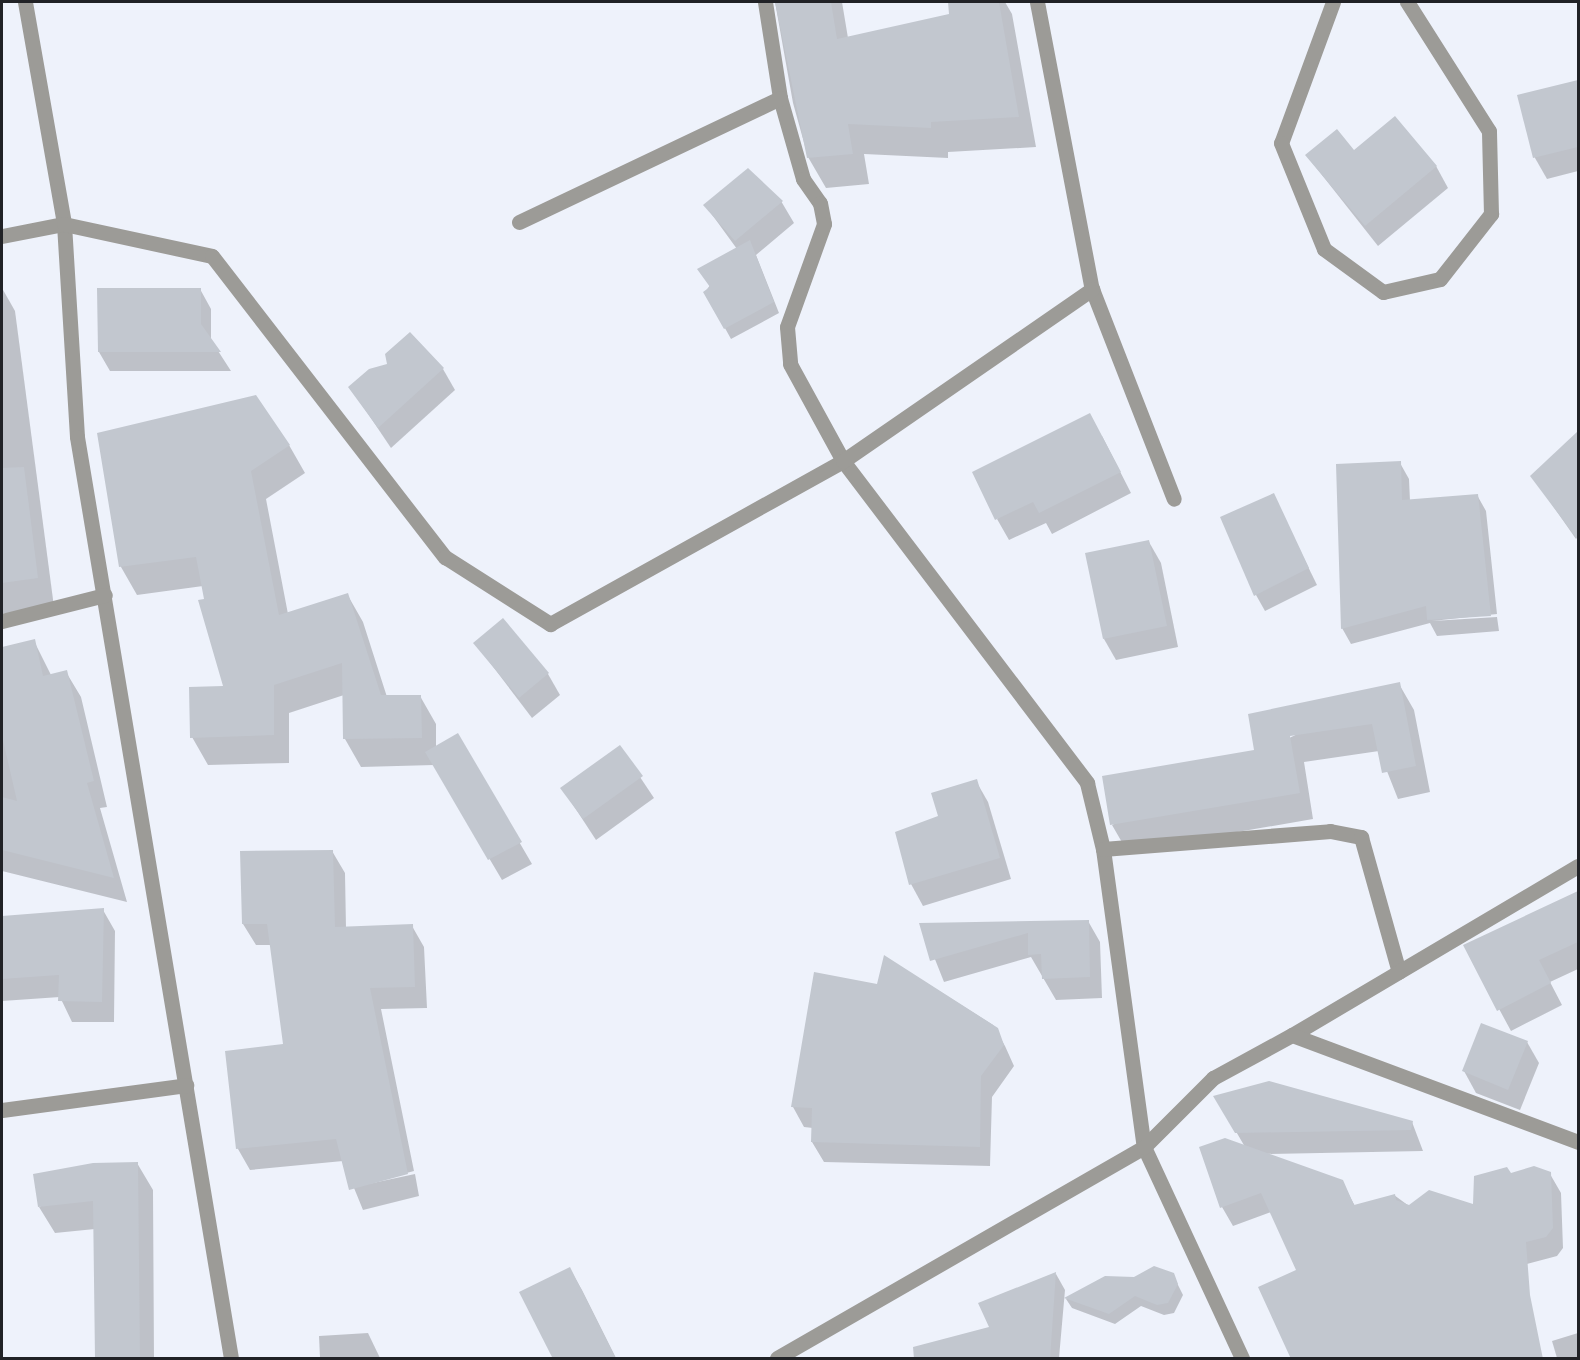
<!DOCTYPE html>
<html>
<head>
<meta charset="utf-8">
<style>
  body { margin:0 }
  #map { position:relative; width:1580px; height:1360px; overflow:hidden; background:#eef2fb; font-family:Barlow,sans-serif }
  div>[style] { position:absolute }
  .shadow>* { inset:0; background:#0003 }
  .building>* { inset:0; background:#c2c7cf }
  .minor>* { height:15px; margin:-7.5px; padding:0 7.5px; transform-origin:7.5px; border-radius:7.5px; background:#9c9b97 }
  span { translate:-50% -50%; white-space:nowrap; text-align:center; line-height:1.15; -webkit-text-stroke:4.5px #fff; paint-order:stroke }
  .frame { position:absolute; inset:0; border:3px solid #212226; pointer-events:none }
</style>
</head>
<body>
<div id="map">
  <div class="shadow">
    <div style="clip-path:polygon(775px 2px,842px 2px,848px 38px,951px 15px,950px 2px,1005px 2px,1012px 14px,1036px 147px,948px 152px,948px 158px,864px 154px,869px 184px,826px 188px,808px 157px,793px 103px)"></div>
    <div style="clip-path:polygon(1578px 82px,1578px 171px,1547px 179px,1535px 158px,1519px 96px)"></div>
    <div style="clip-path:polygon(1354px 152px,1436px 166px,1448px 188px,1378px 246px,1307px 156px)"></div>
    <div style="clip-path:polygon(781px 201px,794px 223px,756px 255px,779px 313px,731px 339px,705px 292px,737px 249px,705px 205px)"></div>
    <div style="clip-path:polygon(2px 288px,15px 311px,54px 607px,2px 614px)"></div>
    <div style="clip-path:polygon(200px 289px,211px 309px,211px 340px,231px 371px,110px 371px,99px 352px)"></div>
    <div style="clip-path:polygon(443px 369px,455px 390px,391px 448px,350px 387px)"></div>
    <div style="clip-path:polygon(1578px 432px,1578px 536px,1576px 539px,1532px 476px)"></div>
    <div style="clip-path:polygon(99px 434px,289px 445px,305px 473px,266px 499px,288px 614px,347px 594px,363px 622px,387px 697px,420px 696px,436px 724px,436px 747px,457px 735px,532px 864px,502px 880px,434px 765px,361px 767px,345px 739px,344px 695px,289px 713px,289px 763px,208px 765px,192px 737px,225px 687px,203px 586px,137px 595px,121px 567px)"></div>
    <div style="clip-path:polygon(1102px 436px,1131px 493px,1052px 534px,1046px 523px,1009px 540px,997px 519px)"></div>
    <div style="clip-path:polygon(1400px 463px,1409px 479px,1410px 501px,1477px 495px,1486px 511px,1497px 614px,1432px 621px,1497px 617px,1499px 631px,1437px 636px,1430px 623px,1351px 644px,1342px 628px)"></div>
    <div style="clip-path:polygon(1273px 495px,1317px 585px,1265px 611px,1256px 595px)"></div>
    <div style="clip-path:polygon(1149px 542px,1161px 563px,1178px 647px,1116px 660px,1104px 639px)"></div>
    <div style="clip-path:polygon(34px 641px,51px 675px,66px 672px,81px 697px,107px 807px,100px 808px,127px 902px,2px 871px,2px 651px)"></div>
    <div style="clip-path:polygon(475px 643px,548px 674px,560px 695px,532px 718px)"></div>
    <div style="clip-path:polygon(1399px 684px,1414px 710px,1430px 792px,1398px 799px,1379px 751px,1304px 762px,1313px 819px,1127px 851px,1112px 825px)"></div>
    <div style="clip-path:polygon(620px 747px,654px 798px,596px 840px,562px 788px)"></div>
    <div style="clip-path:polygon(976px 781px,988px 802px,1011px 879px,923px 906px,911px 884px)"></div>
    <div style="clip-path:polygon(332px 851px,345px 873px,346px 928px,412px 926px,424px 947px,427px 1008px,381px 1009px,414px 1171px,354px 1187px,415px 1174px,419px 1196px,363px 1210px,343px 1161px,250px 1170px,238px 1149px,227px 1052px,285px 1046px,271px 945px,256px 945px,243px 924px)"></div>
    <div style="clip-path:polygon(1578px 893px,1578px 969px,1550px 982px,1562px 1005px,1511px 1031px,1465px 946px)"></div>
    <div style="clip-path:polygon(103px 910px,115px 931px,114px 1022px,72px 1022px,60px 997px,2px 1001px,2px 918px)"></div>
    <div style="clip-path:polygon(1088px 921px,1100px 942px,1102px 998px,1056px 1000px,1031px 957px,944px 982px,921px 924px)"></div>
    <div style="clip-path:polygon(885px 957px,993px 1025px,1005px 1046px,1014px 1066px,992px 1097px,990px 1166px,824px 1162px,812px 1142px,813px 1128px,804px 1127px,793px 1107px,878px 986px)"></div>
    <div style="clip-path:polygon(1527px 1042px,1539px 1063px,1520px 1110px,1476px 1093px,1464px 1071px)"></div>
    <div style="clip-path:polygon(1216px 1097px,1412px 1122px,1423px 1151px,1265px 1154px,1342px 1182px,1355px 1206px,1394px 1195px,1409px 1206px,1474px 1206px,1510px 1174px,1550px 1174px,1561px 1193px,1563px 1248px,1557px 1256px,1501px 1271px,1298px 1270px,1271px 1212px,1233px 1226px,1222px 1207px,1245px 1147px)"></div>
    <div style="clip-path:polygon(137px 1163px,153px 1190px,154px 1358px,96px 1358px,95px 1229px,55px 1233px,39px 1207px)"></div>
    <div style="clip-path:polygon(570px 1269px,582px 1290px,616px 1358px,554px 1358px)"></div>
    <div style="clip-path:polygon(1056px 1274px,1065px 1290px,1059px 1358px,922px 1358px,991px 1328px)"></div>
    <div style="clip-path:polygon(1173px 1275px,1183px 1295px,1174px 1313px,1164px 1315px,1141px 1306px,1115px 1324px,1072px 1308px,1066px 1299px)"></div>
    <div style="clip-path:polygon(368px 1333px,380px 1358px,320px 1358px,319px 1336px)"></div>
    <div style="clip-path:polygon(1578px 1333px,1578px 1358px,1557px 1358px,1552px 1341px)"></div>
  </div>
  <div class="building">
    <div style="clip-path:polygon(775px 2px,831px 2px,837px 39px,949px 14px,948px 2px,999px 2px,1019px 117px,931px 122px,931px 128px,848px 124px,853px 154px,807px 158px)"></div>
    <div style="clip-path:polygon(1578px 80px,1578px 147px,1533px 158px,1517px 95px)"></div>
    <div style="clip-path:polygon(1395px 116px,1437px 166px,1365px 226px,1305px 155px,1337px 129px,1354px 150px)"></div>
    <div style="clip-path:polygon(748px 168px,783px 201px,735px 241px,703px 205px)"></div>
    <div style="clip-path:polygon(750px 240px,774px 302px,724px 329px,703px 292px,710px 287px,697px 269px)"></div>
    <div style="clip-path:polygon(97px 288px,201px 288px,201px 324px,221px 352px,98px 352px)"></div>
    <div style="clip-path:polygon(410px 332px,444px 368px,378px 428px,348px 387px,369px 369px,387px 364px,385px 354px)"></div>
    <div style="clip-path:polygon(256px 395px,290px 445px,251px 471px,279px 615px,348px 593px,381px 695px,421px 695px,422px 738px,343px 739px,342px 663px,274px 685px,274px 735px,190px 738px,189px 687px,223px 686px,198px 600px,204px 599px,196px 557px,119px 567px,97px 433px)"></div>
    <div style="clip-path:polygon(1090px 413px,1121px 472px,1039px 513px,1033px 502px,995px 520px,972px 472px)"></div>
    <div style="clip-path:polygon(1578px 431px,1578px 540px,1530px 476px)"></div>
    <div style="clip-path:polygon(1401px 461px,1402px 500px,1478px 494px,1491px 616px,1427px 620px,1426px 606px,1341px 629px,1336px 464px)"></div>
    <div style="clip-path:polygon(24px 467px,38px 578px,2px 583px,2px 468px)"></div>
    <div style="clip-path:polygon(1274px 493px,1309px 568px,1254px 596px,1220px 517px)"></div>
    <div style="clip-path:polygon(1149px 540px,1167px 626px,1103px 639px,1085px 553px)"></div>
    <div style="clip-path:polygon(503px 618px,549px 673px,519px 698px,473px 643px)"></div>
    <div style="clip-path:polygon(35px 639px,43px 676px,67px 670px,94px 781px,87px 783px,114px 878px,2px 850px,2px 797px,17px 801px,2px 736px,2px 647px)"></div>
    <div style="clip-path:polygon(1400px 682px,1416px 766px,1382px 773px,1372px 724px,1290px 736px,1300px 793px,1110px 825px,1102px 776px,1254px 750px,1248px 714px)"></div>
    <div style="clip-path:polygon(458px 733px,522px 842px,488px 860px,425px 752px)"></div>
    <div style="clip-path:polygon(620px 745px,643px 776px,583px 819px,560px 788px)"></div>
    <div style="clip-path:polygon(977px 779px,1000px 858px,909px 885px,895px 832px,938px 816px,931px 793px)"></div>
    <div style="clip-path:polygon(333px 850px,335px 927px,413px 924px,415px 987px,370px 988px,408px 1174px,349px 1190px,336px 1139px,236px 1149px,225px 1051px,283px 1044px,267px 924px,242px 924px,240px 851px)"></div>
    <div style="clip-path:polygon(1578px 891px,1578px 942px,1539px 960px,1551px 983px,1497px 1011px,1463px 945px)"></div>
    <div style="clip-path:polygon(104px 908px,102px 1002px,58px 1001px,59px 975px,2px 979px,2px 916px)"></div>
    <div style="clip-path:polygon(1089px 920px,1090px 977px,1042px 979px,1041px 954px,1028px 955px,1028px 933px,930px 961px,919px 923px)"></div>
    <div style="clip-path:polygon(884px 955px,998px 1028px,1004px 1045px,981px 1076px,980px 1147px,811px 1142px,812px 1108px,791px 1107px,814px 972px,877px 984px)"></div>
    <div style="clip-path:polygon(1481px 1023px,1528px 1041px,1508px 1090px,1462px 1071px)"></div>
    <div style="clip-path:polygon(1269px 1081px,1413px 1121px,1411px 1130px,1235px 1133px,1213px 1096px)"></div>
    <div style="clip-path:polygon(1225px 1138px,1343px 1180px,1354px 1205px,1395px 1194px,1396px 1200px,1409px 1205px,1429px 1190px,1473px 1204px,1474px 1176px,1507px 1167px,1511px 1173px,1534px 1166px,1551px 1172px,1553px 1228px,1546px 1237px,1526px 1242px,1530px 1295px,1543px 1359px,1291px 1359px,1258px 1287px,1296px 1270px,1261px 1193px,1220px 1208px,1199px 1147px)"></div>
    <div style="clip-path:polygon(138px 1162px,140px 1359px,95px 1359px,93px 1201px,38px 1207px,33px 1174px,93px 1163px)"></div>
    <div style="clip-path:polygon(1154px 1266px,1174px 1273px,1178px 1284px,1168px 1303px,1157px 1305px,1135px 1296px,1109px 1314px,1064px 1298px,1105px 1276px,1134px 1277px)"></div>
    <div style="clip-path:polygon(570px 1267px,616px 1359px,553px 1359px,519px 1292px)"></div>
    <div style="clip-path:polygon(1056px 1272px,1050px 1359px,914px 1359px,913px 1347px,989px 1327px,978px 1303px)"></div>
  </div>
  <div class="minor">
    <div style="left:25px;top:2px;width:225px;rotate:80deg"></div>
    <div style="left:64px;top:224px;width:213px;rotate:86.5deg"></div>
    <div style="left:77px;top:437px;width:934px;rotate:80.51deg"></div>
    <div style="left:765px;top:2px;width:97px;rotate:81.1deg"></div>
    <div style="left:780px;top:98px;width:84px;rotate:74.1deg"></div>
    <div style="left:803px;top:179px;width:29px;rotate:55deg"></div>
    <div style="left:820px;top:203px;width:21px;rotate:79deg"></div>
    <div style="left:824px;top:224px;width:109px;rotate:109.8deg"></div>
    <div style="left:787px;top:327px;width:37px;rotate:85deg"></div>
    <div style="left:790px;top:364px;width:111px;rotate:61.3deg"></div>
    <div style="left:843px;top:461px;width:404px;rotate:52.8deg"></div>
    <div style="left:1087px;top:783px;width:68px;rotate:76.4deg"></div>
    <div style="left:1103px;top:849px;width:301px;rotate:82.2deg"></div>
    <div style="left:1144px;top:1147px;width:233px;rotate:65.1deg"></div>
    <div style="left:1037px;top:2px;width:292px;rotate:79.2deg"></div>
    <div style="left:1092px;top:289px;width:225px;rotate:68.7deg"></div>
    <div style="left:1333px;top:2px;width:150px;rotate:110.2deg"></div>
    <div style="left:1281px;top:143px;width:114px;rotate:67.9deg"></div>
    <div style="left:1324px;top:249px;width:73px;rotate:36.1deg"></div>
    <div style="left:1383px;top:292px;width:58px;rotate:-12.8deg"></div>
    <div style="left:1440px;top:279px;width:83px;rotate:-51.9deg"></div>
    <div style="left:1491px;top:214px;width:83px;rotate:-91.4deg"></div>
    <div style="left:1489px;top:131px;width:153px;rotate:-122.4deg"></div>
    <div style="left:519px;top:222px;width:289px;rotate:-25.4deg"></div>
    <div style="left:2px;top:236px;width:63px;rotate:-11deg"></div>
    <div style="left:64px;top:224px;width:151px;rotate:12.2deg"></div>
    <div style="left:212px;top:256px;width:381px;rotate:52.3deg"></div>
    <div style="left:445px;top:557px;width:125px;rotate:32.5deg"></div>
    <div style="left:550px;top:624px;width:335px;rotate:-29.1deg"></div>
    <div style="left:843px;top:461px;width:303px;rotate:-34.6deg"></div>
    <div style="left:2px;top:621px;width:106px;rotate:-14.2deg"></div>
    <div style="left:1103px;top:849px;width:228px;rotate:-4.5deg"></div>
    <div style="left:1330px;top:831px;width:32px;rotate:11deg"></div>
    <div style="left:1361px;top:837px;width:140px;rotate:74.3deg"></div>
    <div style="left:1292px;top:1035px;width:332px;rotate:-30.6deg"></div>
    <div style="left:2px;top:1110px;width:186px;rotate:-7.7deg"></div>
    <div style="left:777px;top:1358px;width:423px;rotate:-29.9deg"></div>
    <div style="left:1144px;top:1147px;width:98px;rotate:-45deg"></div>
    <div style="left:1213px;top:1078px;width:90px;rotate:-28.6deg"></div>
    <div style="left:1292px;top:1035px;width:305px;rotate:20.5deg"></div>
  </div>
  <div class="frame"></div>
</div>
</body>
</html>
